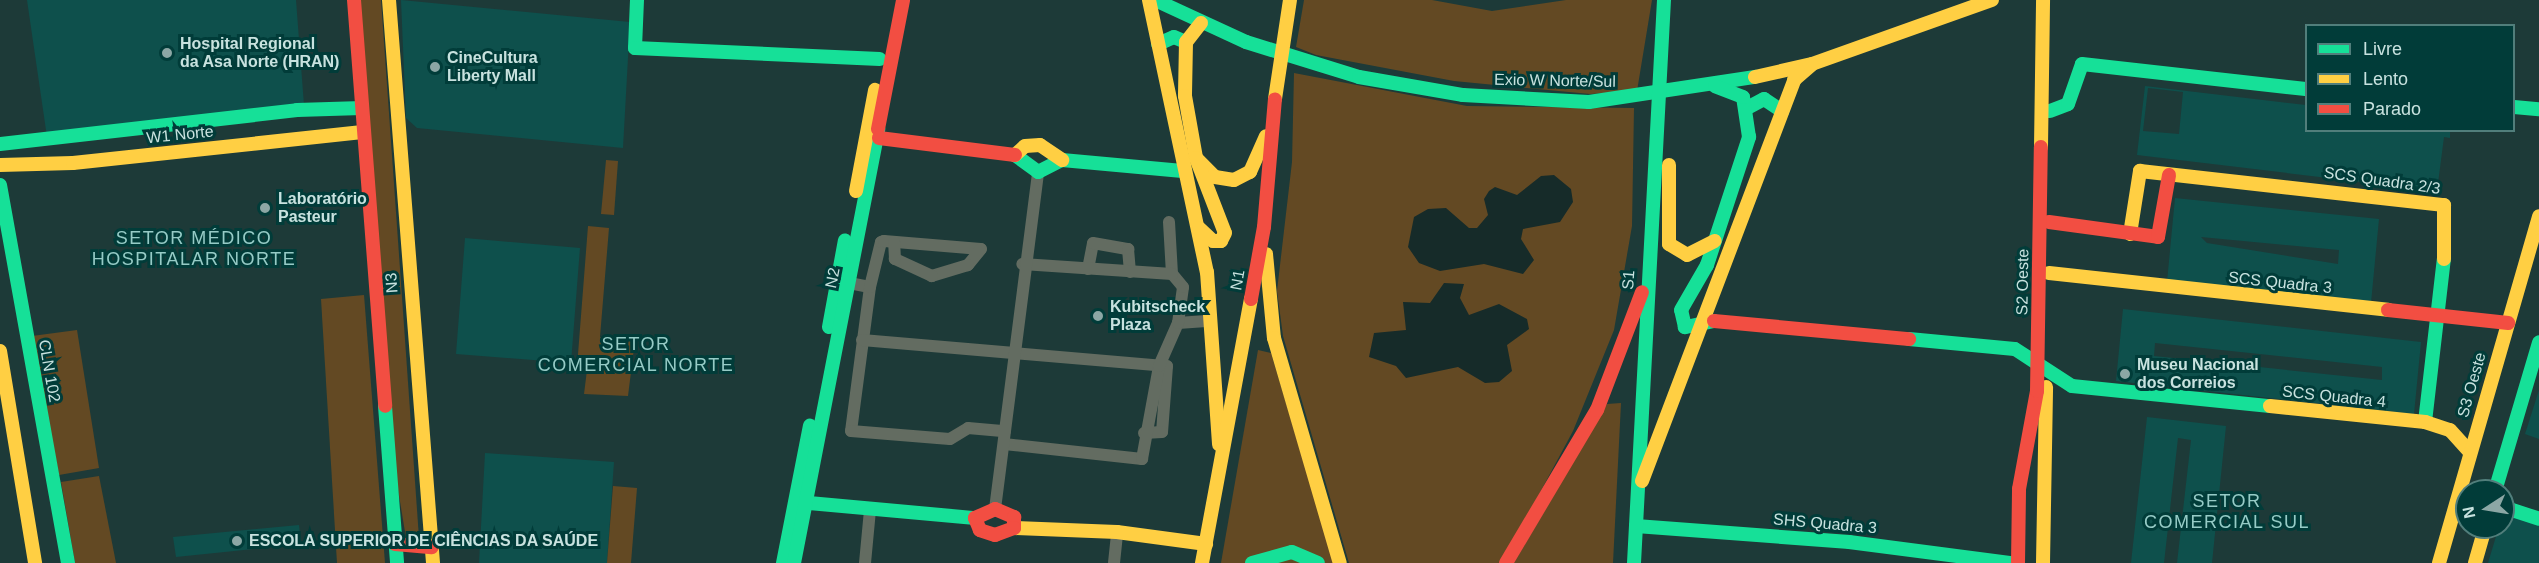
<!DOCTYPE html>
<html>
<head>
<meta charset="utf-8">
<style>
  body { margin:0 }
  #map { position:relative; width:2539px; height:563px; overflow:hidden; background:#1d3a38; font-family:Helvetica,sans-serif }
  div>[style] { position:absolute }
  .built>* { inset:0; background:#0e504c }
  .green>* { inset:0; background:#634923 }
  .water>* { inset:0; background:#162b29 }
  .street>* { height:12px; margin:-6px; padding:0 6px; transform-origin:6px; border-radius:6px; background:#636c61 }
  .fast>* { height:14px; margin:-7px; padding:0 7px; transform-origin:7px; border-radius:7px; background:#16e098 }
  .slow>* { height:14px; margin:-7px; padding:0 7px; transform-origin:7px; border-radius:7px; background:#ffcf43 }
  .jam>* { height:14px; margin:-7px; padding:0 7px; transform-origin:7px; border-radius:7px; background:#f24e42 }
  .dots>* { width:16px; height:16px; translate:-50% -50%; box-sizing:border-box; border:3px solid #013c39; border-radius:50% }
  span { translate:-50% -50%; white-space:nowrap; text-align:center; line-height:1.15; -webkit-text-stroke:6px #013c39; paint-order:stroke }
  .poi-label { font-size:16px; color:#c8e2df; font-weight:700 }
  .left { translate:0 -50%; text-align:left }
  .street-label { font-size:16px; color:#c8e2df }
  .neighbourhood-label { font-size:18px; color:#96cbc6; letter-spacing:1.5px }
  .legend { position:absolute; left:2305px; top:24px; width:210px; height:108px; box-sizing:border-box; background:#013c39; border:2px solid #517e7b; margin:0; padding:8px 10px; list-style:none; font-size:18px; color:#c8e2df }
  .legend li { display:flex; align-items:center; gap:12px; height:30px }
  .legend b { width:30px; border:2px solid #517e7b }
  .north { position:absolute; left:2455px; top:479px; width:60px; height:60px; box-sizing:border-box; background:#013c39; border:2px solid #517e7b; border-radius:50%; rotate:258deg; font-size:16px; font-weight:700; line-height:24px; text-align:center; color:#c8e2df }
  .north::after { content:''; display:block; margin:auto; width:21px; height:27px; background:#8ca7a5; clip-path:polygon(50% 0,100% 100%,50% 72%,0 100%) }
</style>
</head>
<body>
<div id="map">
  <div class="built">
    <div style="clip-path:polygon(27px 0,296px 0,304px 105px,47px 137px)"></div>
    <div style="clip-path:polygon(401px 0,630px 22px,623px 148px,417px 128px,406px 118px)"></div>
    <div style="clip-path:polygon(evenodd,2145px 86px,2306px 105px,2306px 130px,2450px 131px,2450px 138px,2444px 137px,2437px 191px,2137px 155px,2145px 86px,2148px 88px,2183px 92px,2179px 134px,2143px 131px,2148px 88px)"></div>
    <div style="clip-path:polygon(evenodd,2175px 198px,2379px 219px,2371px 303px,2167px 282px,2175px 198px,2201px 237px,2339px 250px,2338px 264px,2207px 243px,2201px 237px)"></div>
    <div style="clip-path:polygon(465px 238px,580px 248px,571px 363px,456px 354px)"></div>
    <div style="clip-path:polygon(evenodd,2123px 309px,2421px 342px,2414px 414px,2116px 381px,2123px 309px,2155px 343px,2382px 367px,2382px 380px,2154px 356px,2155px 343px)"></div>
    <div style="clip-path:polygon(2539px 390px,2539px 439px,2525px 434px)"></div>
    <div style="clip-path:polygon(2147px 417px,2226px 426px,2212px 563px,2177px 563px,2191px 440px,2178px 438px,2164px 563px,2131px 563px)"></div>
    <div style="clip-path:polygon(485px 453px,614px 462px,607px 563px,479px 563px)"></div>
    <div style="clip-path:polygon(2503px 513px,2539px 525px,2539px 563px,2488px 563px)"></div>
    <div style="clip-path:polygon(299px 525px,301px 544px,176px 557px,173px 537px)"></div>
  </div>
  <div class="green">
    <div style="clip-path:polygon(359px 0,381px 0,419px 538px,406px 538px,395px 471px)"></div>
    <div style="clip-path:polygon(1304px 0,1432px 0,1492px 11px,1566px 0,1652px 0,1637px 91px,1590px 94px,1454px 81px,1316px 55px,1296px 47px)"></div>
    <div style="clip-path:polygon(1294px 73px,1467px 106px,1634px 108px,1632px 226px,1614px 330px,1573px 431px,1502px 563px,1349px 563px,1283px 336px,1277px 291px,1292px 162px)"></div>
    <div style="clip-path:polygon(606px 160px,618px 161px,614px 215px,601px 214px)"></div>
    <div style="clip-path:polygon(588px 226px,609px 228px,600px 337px,635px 340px,628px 396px,584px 394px,587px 370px,577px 367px)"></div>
    <div style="clip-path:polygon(364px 295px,385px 563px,337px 563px,321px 299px)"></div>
    <div style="clip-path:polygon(77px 330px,99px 468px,59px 475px,32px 336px)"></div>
    <div style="clip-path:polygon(1258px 350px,1271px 353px,1334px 563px,1221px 563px)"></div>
    <div style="clip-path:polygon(1621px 403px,1613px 563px,1514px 563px,1607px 404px)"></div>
    <div style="clip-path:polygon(99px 476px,116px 563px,75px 563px,61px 482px)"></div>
    <div style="clip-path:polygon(613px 486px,637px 488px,631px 563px,607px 563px)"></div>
  </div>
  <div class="water">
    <div style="clip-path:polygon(1554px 175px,1571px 189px,1573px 202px,1560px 222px,1523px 229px,1521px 239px,1534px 260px,1523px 274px,1484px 264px,1440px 271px,1419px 263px,1408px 247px,1414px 217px,1428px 209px,1446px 208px,1469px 228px,1477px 228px,1488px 215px,1484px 199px,1489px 191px,1495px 187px,1517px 195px,1541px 176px)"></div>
    <div style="clip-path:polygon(1444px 283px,1464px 284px,1460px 298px,1469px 315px,1499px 304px,1527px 319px,1529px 329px,1507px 345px,1512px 371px,1499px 382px,1485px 383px,1458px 367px,1406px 378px,1396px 366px,1369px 357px,1374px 333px,1406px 330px,1403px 302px,1430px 303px)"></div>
  </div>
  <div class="street">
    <div style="left:1169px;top:222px;width:52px;rotate:86.7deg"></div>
    <div style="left:1088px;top:269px;width:26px;rotate:-79deg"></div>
    <div style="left:1093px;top:243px;width:36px;rotate:10deg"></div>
    <div style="left:1128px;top:249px;width:23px;rotate:85deg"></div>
    <div style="left:849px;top:283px;width:21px;rotate:11deg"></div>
    <div style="left:870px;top:287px;width:145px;rotate:97.5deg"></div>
    <div style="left:851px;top:431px;width:99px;rotate:4.6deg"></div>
    <div style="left:950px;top:439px;width:21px;rotate:-31deg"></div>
    <div style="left:968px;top:428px;width:37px;rotate:5deg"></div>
    <div style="left:870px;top:287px;width:46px;rotate:-76.3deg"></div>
    <div style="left:881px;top:242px;width:3px;rotate:-18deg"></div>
    <div style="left:884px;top:241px;width:97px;rotate:4.7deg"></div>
    <div style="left:981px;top:249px;width:21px;rotate:129deg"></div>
    <div style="left:968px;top:265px;width:38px;rotate:163deg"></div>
    <div style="left:932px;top:276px;width:41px;rotate:-155.3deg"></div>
    <div style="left:895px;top:259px;width:17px;rotate:-93deg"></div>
    <div style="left:1178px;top:323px;width:32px;rotate:-4deg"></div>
    <div style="left:862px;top:340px;width:306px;rotate:4.9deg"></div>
    <div style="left:1167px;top:366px;width:66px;rotate:94.3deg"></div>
    <div style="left:1162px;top:432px;width:18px;rotate:177deg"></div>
    <div style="left:1004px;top:444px;width:139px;rotate:6.2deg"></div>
    <div style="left:1142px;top:459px;width:95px;rotate:-79.6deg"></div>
    <div style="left:1159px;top:366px;width:47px;rotate:-66.2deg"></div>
    <div style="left:1178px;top:323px;width:36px;rotate:-82deg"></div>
    <div style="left:1183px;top:287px;width:17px;rotate:-130deg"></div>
    <div style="left:1172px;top:274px;width:150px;rotate:-176.2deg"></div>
    <div style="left:995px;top:509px;width:340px;rotate:-82.7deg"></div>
    <div style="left:865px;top:563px;width:53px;rotate:-84.6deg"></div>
    <div style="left:1114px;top:563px;width:31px;rotate:-84deg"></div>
  </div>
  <div class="fast">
    <div style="left:637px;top:0;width:48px;rotate:92.4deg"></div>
    <div style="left:635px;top:48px;width:245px;rotate:2.6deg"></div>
    <div style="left:1155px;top:0;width:100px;rotate:24.8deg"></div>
    <div style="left:1246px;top:42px;width:118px;rotate:17.2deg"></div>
    <div style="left:1359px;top:77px;width:106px;rotate:9.8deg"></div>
    <div style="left:1463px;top:95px;width:126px;rotate:3.2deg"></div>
    <div style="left:1589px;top:102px;width:168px;rotate:-8.6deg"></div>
    <div style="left:1158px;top:44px;width:17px;rotate:-24deg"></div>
    <div style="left:1174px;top:37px;width:13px;rotate:23deg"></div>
    <div style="left:1749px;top:107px;width:17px;rotate:-28deg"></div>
    <div style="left:1764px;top:99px;width:22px;rotate:34deg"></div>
    <div style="left:2514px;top:107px;width:25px;rotate:5deg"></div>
    <div style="left:2050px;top:111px;width:19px;rotate:-21deg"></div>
    <div style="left:2068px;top:104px;width:42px;rotate:-70.7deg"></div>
    <div style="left:2082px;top:64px;width:225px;rotate:6.4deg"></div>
    <div style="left:0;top:144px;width:299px;rotate:-6.5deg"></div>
    <div style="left:297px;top:110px;width:65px;rotate:-1.8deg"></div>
    <div style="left:1015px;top:155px;width:29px;rotate:36deg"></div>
    <div style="left:1038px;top:172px;width:27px;rotate:-27deg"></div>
    <div style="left:1062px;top:160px;width:121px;rotate:5.2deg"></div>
    <div style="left:0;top:185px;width:384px;rotate:79.8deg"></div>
    <div style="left:1714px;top:321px;width:30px;rotate:168deg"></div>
    <div style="left:1685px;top:327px;width:17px;rotate:-103deg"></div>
    <div style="left:1681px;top:310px;width:52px;rotate:-60deg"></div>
    <div style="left:1707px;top:265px;width:135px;rotate:-71.8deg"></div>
    <div style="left:1749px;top:137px;width:40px;rotate:-98.5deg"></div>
    <div style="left:1743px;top:97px;width:30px;rotate:-159deg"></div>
    <div style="left:829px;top:327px;width:88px;rotate:-79.6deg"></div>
    <div style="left:1909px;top:339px;width:106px;rotate:5.4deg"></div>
    <div style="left:2015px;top:349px;width:68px;rotate:33deg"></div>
    <div style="left:2072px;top:386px;width:199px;rotate:5.8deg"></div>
    <div style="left:385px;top:406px;width:157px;rotate:85.6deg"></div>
    <div style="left:2425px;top:422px;width:164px;rotate:-83.4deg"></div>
    <div style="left:2495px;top:491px;width:155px;rotate:-73.5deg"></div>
    <div style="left:798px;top:502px;width:178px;rotate:5.2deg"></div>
    <div style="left:2503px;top:507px;width:38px;rotate:18deg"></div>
    <div style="left:1636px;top:526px;width:214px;rotate:4.3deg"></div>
    <div style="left:1849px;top:542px;width:162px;rotate:7.4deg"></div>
    <div style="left:783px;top:563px;width:140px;rotate:-78.9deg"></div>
    <div style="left:794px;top:563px;width:442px;rotate:-79deg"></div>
    <div style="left:1252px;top:563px;width:41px;rotate:-15.4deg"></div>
    <div style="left:1292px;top:552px;width:28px;rotate:23deg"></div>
    <div style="left:1634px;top:563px;width:564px;rotate:-86.95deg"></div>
  </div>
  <div class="slow">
    <div style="left:389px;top:0;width:565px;rotate:85.53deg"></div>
    <div style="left:1149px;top:0;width:278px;rotate:78deg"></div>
    <div style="left:1207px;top:272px;width:173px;rotate:86deg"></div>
    <div style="left:1201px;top:23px;width:24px;rotate:128deg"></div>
    <div style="left:1186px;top:42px;width:54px;rotate:91.1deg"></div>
    <div style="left:1185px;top:96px;width:63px;rotate:79.9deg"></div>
    <div style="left:1196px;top:158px;width:27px;rotate:45deg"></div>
    <div style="left:1215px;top:177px;width:19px;rotate:9deg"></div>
    <div style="left:1234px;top:180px;width:18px;rotate:-27deg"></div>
    <div style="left:1250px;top:172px;width:39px;rotate:-66deg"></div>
    <div style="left:1755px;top:77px;width:58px;rotate:-12.8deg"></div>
    <div style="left:1812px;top:64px;width:191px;rotate:-19.6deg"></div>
    <div style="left:1275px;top:99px;width:100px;rotate:-81.4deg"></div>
    <div style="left:2041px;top:147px;width:147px;rotate:-89.2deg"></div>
    <div style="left:1015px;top:155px;width:13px;rotate:-42deg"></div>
    <div style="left:1025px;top:146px;width:15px;rotate:-4deg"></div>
    <div style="left:1040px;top:145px;width:27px;rotate:34deg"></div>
    <div style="left:1196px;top:158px;width:80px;rotate:68.9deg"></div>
    <div style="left:1225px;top:233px;width:9px;rotate:117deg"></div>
    <div style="left:1221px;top:241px;width:8px;rotate:180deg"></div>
    <div style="left:1213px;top:241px;width:19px;rotate:-137deg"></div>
    <div style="left:0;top:165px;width:73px;rotate:-1.6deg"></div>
    <div style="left:73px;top:163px;width:291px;rotate:-6.1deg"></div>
    <div style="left:1669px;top:165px;width:79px;rotate:90deg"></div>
    <div style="left:1669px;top:244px;width:21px;rotate:31deg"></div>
    <div style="left:1687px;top:255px;width:31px;rotate:-27deg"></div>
    <div style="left:856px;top:191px;width:103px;rotate:-79.3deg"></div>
    <div style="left:2130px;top:234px;width:64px;rotate:-81deg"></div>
    <div style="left:2140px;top:171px;width:306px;rotate:6.4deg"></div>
    <div style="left:2444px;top:205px;width:54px;rotate:90deg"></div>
    <div style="left:1266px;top:254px;width:84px;rotate:84.6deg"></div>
    <div style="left:1274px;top:338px;width:234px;rotate:73.7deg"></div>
    <div style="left:2049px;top:273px;width:341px;rotate:6.2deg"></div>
    <div style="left:0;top:351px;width:215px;rotate:80.6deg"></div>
    <div style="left:2270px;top:406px;width:156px;rotate:5.9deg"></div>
    <div style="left:2425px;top:422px;width:26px;rotate:18deg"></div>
    <div style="left:2450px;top:430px;width:30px;rotate:48deg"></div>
    <div style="left:1642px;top:481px;width:429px;rotate:-69.2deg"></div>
    <div style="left:1794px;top:80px;width:23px;rotate:-41deg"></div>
    <div style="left:1014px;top:528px;width:103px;rotate:2.2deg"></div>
    <div style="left:1117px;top:532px;width:90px;rotate:7.7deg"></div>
    <div style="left:1202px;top:563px;width:269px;rotate:-79.5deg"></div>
    <div style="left:2043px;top:563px;width:176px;rotate:-89deg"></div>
    <div style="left:2439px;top:563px;width:361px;rotate:-73.9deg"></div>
    <div style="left:2475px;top:563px;width:37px;rotate:-74deg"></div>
  </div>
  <div class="jam">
    <div style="left:354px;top:0;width:407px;rotate:85.6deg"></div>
    <div style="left:878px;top:129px;width:131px;rotate:-79deg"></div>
    <div style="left:879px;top:138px;width:137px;rotate:7.1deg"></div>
    <div style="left:2049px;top:222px;width:110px;rotate:7.8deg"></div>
    <div style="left:2158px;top:237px;width:63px;rotate:-79.9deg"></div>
    <div style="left:1251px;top:299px;width:73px;rotate:-79.8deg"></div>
    <div style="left:1264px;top:227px;width:128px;rotate:-85.1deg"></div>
    <div style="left:2388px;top:310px;width:121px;rotate:6.2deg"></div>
    <div style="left:1714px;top:321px;width:196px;rotate:5.3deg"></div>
    <div style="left:995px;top:509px;width:21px;rotate:23deg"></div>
    <div style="left:1014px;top:517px;width:11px;rotate:90deg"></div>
    <div style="left:1014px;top:528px;width:20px;rotate:160deg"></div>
    <div style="left:995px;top:535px;width:16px;rotate:-162deg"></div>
    <div style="left:980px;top:530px;width:13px;rotate:-113deg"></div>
    <div style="left:975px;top:518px;width:22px;rotate:-24deg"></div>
    <div style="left:395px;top:544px;width:37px;rotate:5deg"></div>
    <div style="left:1506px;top:563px;width:178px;rotate:-59.3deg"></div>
    <div style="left:1597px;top:410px;width:126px;rotate:-69.1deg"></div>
    <div style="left:2018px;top:563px;width:74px;rotate:-89.2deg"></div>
    <div style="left:2019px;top:489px;width:100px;rotate:-79.6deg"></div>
    <div style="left:2037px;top:391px;width:244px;rotate:-89.1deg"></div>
  </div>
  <div class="dots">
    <div style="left:167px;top:53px;background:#8ca7a5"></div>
    <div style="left:435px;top:67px;background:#8ca7a5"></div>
    <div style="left:265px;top:208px;background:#8ca7a5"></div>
    <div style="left:1098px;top:316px;background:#8ca7a5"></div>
    <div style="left:2125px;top:374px;background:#8ca7a5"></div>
    <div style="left:237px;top:541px;background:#8ca7a5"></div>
  </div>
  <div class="poi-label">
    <span class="left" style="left:180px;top:53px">Hospital Regional<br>da Asa Norte (HRAN)</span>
    <span class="left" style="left:447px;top:67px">CineCultura<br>Liberty Mall</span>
    <span class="left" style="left:278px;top:208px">Laboratório<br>Pasteur</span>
    <span class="left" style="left:1110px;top:316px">Kubitscheck<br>Plaza</span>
    <span class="left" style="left:2137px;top:374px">Museu Nacional<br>dos Correios</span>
    <span class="left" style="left:249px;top:541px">ESCOLA SUPERIOR DE CIÊNCIAS DA SAÚDE</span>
  </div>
  <div class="street-label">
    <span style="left:1555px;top:81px;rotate:1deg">Exio W Norte/Sul</span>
    <span style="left:180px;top:135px;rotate:-6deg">W1 Norte</span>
    <span style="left:2382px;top:181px;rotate:8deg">SCS Quadra 2/3</span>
    <span style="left:833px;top:278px;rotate:-79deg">N2</span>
    <span style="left:1238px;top:280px;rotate:-80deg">N1</span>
    <span style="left:1629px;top:280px;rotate:-86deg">S1</span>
    <span style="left:2023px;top:282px;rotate:-89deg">S2 Oeste</span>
    <span style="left:392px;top:283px;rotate:-94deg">N3</span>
    <span style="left:2280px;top:283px;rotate:6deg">SCS Quadra 3</span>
    <span style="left:49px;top:371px;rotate:80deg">CLN 102</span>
    <span style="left:2472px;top:385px;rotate:-74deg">S3 Oeste</span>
    <span style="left:2334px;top:397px;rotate:6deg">SCS Quadra 4</span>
    <span style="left:1825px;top:524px;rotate:5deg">SHS Quadra 3</span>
  </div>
  <div class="neighbourhood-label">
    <span style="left:194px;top:249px">SETOR MÉDICO<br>HOSPITALAR NORTE</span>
    <span style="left:636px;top:355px">SETOR<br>COMERCIAL NORTE</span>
    <span style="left:2227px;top:512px">SETOR<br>COMERCIAL SUL</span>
  </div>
  <ul class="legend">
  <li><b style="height:8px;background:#16e098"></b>Livre</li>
  <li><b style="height:8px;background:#ffcf43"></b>Lento</li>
  <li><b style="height:8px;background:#f24e42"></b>Parado</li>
  </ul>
  <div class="north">N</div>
</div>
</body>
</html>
